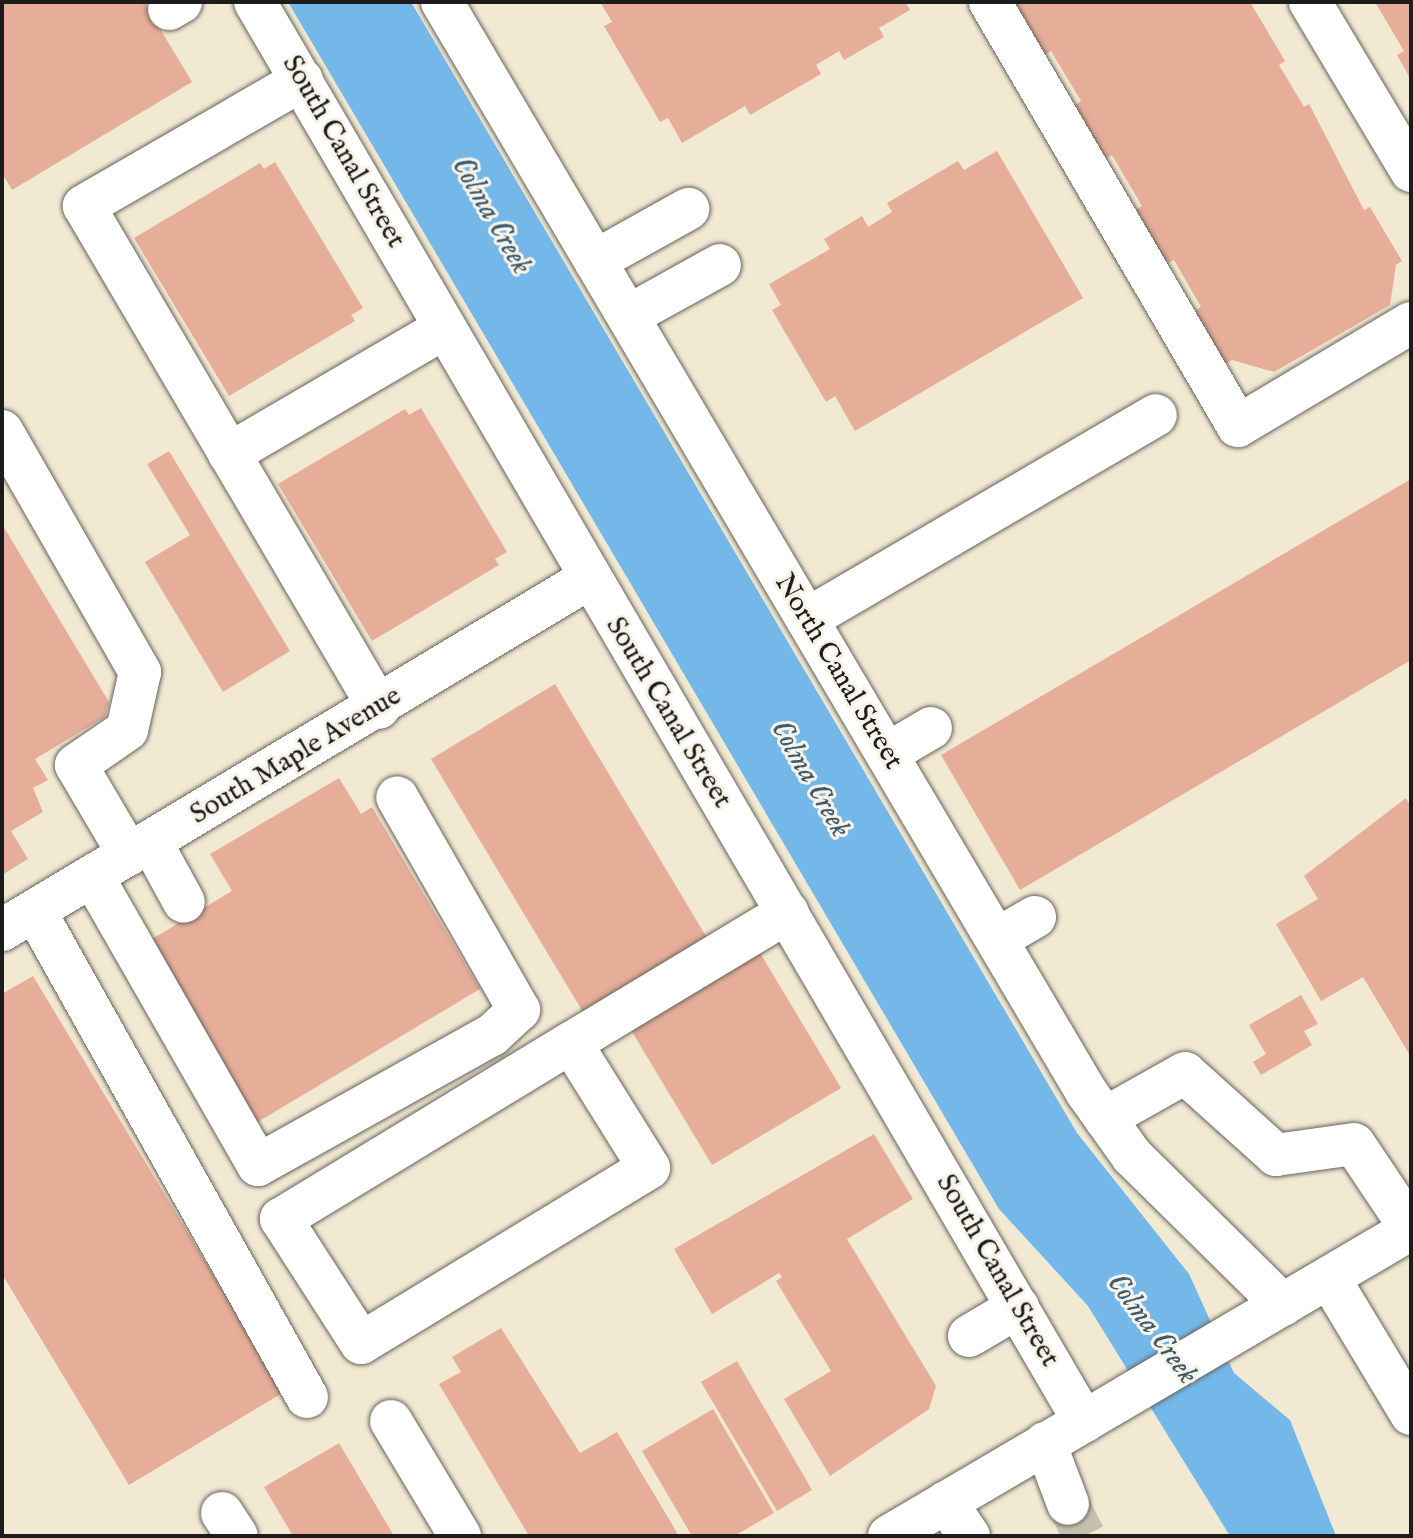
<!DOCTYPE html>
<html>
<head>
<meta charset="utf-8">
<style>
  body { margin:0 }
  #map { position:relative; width:1413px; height:1538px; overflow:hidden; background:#f2e9d3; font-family:"IM FELL English",serif }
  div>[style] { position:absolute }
  .water>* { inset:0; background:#74b8ea }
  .building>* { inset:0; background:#e6ad98 }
  .minor-tunnel>* { height:42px; margin-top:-21px; transform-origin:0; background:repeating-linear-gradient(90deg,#c7c0ae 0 42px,transparent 0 63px) }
  .roads { filter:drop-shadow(0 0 2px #67645c) drop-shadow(0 0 2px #67645c) }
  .minor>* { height:42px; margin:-21px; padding:0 21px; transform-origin:21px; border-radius:21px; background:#fff }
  span { translate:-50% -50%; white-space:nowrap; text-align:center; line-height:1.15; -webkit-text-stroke:6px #f7f3e8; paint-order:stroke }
  .street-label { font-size:28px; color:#1c1c1c }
  .water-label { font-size:30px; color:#3f5a6e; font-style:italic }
  .frame { position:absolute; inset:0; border:4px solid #1c1c1c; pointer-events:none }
</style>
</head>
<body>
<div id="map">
  <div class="water">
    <div style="clip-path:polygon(288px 2px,411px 2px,1077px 1133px,1189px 1274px,1234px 1373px,1290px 1420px,1336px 1536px,1230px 1536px,1088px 1306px,999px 1209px)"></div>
  </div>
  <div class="building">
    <div style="clip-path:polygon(2px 2px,144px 2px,192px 82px,12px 190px,2px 173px)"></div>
    <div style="clip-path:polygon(600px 2px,905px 2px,910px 10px,879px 28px,884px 37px,844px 60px,839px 51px,816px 65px,821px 74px,750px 115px,745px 106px,682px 143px,668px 118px,660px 122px,604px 26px,612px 22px)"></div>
    <div style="clip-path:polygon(1013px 2px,1250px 2px,1285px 61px,1279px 65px,1304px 107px,1309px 104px,1364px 210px,1370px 207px,1402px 261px,1396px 265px,1390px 305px,1274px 372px,1232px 360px,1225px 364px,1194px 311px,1201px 307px,1174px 260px,1166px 264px,1135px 210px,1142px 206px,1112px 155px,1105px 159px,1074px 106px,1081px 101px,1051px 51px,1044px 56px)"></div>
    <div style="clip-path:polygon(1375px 2px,1411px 2px,1411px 80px,1397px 55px,1404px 51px)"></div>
    <div style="clip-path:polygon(997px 151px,1083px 298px,855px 431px,835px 396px,826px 402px,772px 310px,781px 305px,769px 284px,830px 249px,824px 239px,862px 216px,868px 227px,892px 212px,887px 203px,958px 161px,964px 170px)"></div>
    <div style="clip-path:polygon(275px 162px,363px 308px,351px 315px,355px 321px,229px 396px,134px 238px,260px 163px,264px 169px)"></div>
    <div style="clip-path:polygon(421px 408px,507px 552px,495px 559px,499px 565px,372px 641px,278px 484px,405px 409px,409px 415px)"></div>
    <div style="clip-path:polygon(169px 451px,290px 651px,223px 692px,145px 562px,190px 535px,147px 464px)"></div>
    <div style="clip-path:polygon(1411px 479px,1411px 660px,1020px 890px,941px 755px)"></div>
    <div style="clip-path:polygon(2px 524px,109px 702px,105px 717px,35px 759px,48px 780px,33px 788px,43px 812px,11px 831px,28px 859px,2px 875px)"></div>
    <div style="clip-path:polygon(555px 684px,710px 943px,586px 1017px,431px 759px)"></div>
    <div style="clip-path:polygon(339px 778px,361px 814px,372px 807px,480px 989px,256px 1123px,147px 942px,232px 891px,210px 854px)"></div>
    <div style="clip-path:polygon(1406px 798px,1411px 807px,1411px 1057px,1363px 977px,1321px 1001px,1276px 924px,1318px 899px,1304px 876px)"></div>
    <div style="clip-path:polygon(757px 948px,841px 1088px,712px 1165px,628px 1025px)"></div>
    <div style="clip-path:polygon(33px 976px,284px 1392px,129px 1485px,2px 1274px,2px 994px)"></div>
    <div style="clip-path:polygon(1301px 995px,1318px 1024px,1304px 1031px,1312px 1045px,1261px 1075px,1253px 1062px,1266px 1054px,1249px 1025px)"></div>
    <div style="clip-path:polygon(874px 1134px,913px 1199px,847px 1239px,936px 1386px,929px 1409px,830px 1476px,784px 1399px,831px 1371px,776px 1281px,782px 1277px,779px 1273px,712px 1314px,674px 1249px)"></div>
    <div style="clip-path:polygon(501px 1328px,580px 1453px,617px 1432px,679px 1536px,529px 1536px,439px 1384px,461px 1372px,452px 1357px)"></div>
    <div style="clip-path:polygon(737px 1361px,812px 1490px,777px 1511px,701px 1382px)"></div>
    <div style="clip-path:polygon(713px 1409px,774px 1513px,734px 1536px,692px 1536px,642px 1451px)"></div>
    <div style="clip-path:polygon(339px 1443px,394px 1536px,293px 1536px,264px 1487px)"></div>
  </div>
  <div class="minor-tunnel">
    <div style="left:1068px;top:1504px;width:36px;rotate:63deg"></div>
  </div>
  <div class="roads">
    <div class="minor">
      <div style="left:255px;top:2px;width:1644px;rotate:59.72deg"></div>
      <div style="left:442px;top:2px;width:1267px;rotate:59.41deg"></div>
      <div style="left:1087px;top:1093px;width:77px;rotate:54.5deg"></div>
      <div style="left:1132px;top:1156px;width:212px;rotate:44.6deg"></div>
      <div style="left:990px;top:2px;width:491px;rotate:59.7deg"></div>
      <div style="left:1238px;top:426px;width:201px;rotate:-30.8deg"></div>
      <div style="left:1310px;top:2px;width:197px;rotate:59.1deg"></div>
      <div style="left:169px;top:9px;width:14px;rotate:-30deg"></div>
      <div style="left:302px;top:80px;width:252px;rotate:150deg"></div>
      <div style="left:84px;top:206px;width:582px;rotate:59.56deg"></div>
      <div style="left:595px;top:261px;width:107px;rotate:-29.2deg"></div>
      <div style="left:628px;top:316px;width:105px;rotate:-29deg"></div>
      <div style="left:2px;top:431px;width:278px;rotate:60.2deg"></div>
      <div style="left:140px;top:672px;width:59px;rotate:102.6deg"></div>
      <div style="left:127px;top:730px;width:62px;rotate:145.5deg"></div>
      <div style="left:76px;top:765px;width:104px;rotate:59.5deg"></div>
      <div style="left:229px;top:454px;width:250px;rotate:-30.3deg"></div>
      <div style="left:807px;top:619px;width:404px;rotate:-30.3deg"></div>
      <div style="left:887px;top:754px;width:51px;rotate:-30.6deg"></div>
      <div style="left:151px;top:842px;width:68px;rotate:61.2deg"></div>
      <div style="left:93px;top:877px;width:332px;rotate:60.2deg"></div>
      <div style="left:258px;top:1165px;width:268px;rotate:-29.1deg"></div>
      <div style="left:492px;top:1035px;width:37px;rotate:-43deg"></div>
      <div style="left:519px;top:1010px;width:245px;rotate:-119.8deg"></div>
      <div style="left:35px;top:911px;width:557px;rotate:60.77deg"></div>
      <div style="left:2px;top:930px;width:683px;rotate:-30.92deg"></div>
      <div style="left:997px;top:939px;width:44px;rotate:-30.1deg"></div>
      <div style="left:571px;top:1043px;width:147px;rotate:58deg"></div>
      <div style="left:649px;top:1168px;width:337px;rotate:148.7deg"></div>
      <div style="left:361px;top:1343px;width:148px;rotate:-122.8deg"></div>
      <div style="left:281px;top:1219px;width:339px;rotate:-31.3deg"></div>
      <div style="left:571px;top:1043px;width:253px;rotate:-31.1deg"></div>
      <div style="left:1329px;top:1278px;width:159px;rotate:58.9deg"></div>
      <div style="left:969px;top:1336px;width:57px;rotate:-30.6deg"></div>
      <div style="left:391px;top:1421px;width:134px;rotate:59deg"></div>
      <div style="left:1045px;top:1443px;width:65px;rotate:69.3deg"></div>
      <div style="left:946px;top:1502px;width:41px;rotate:55.9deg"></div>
      <div style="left:222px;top:1513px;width:27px;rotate:57deg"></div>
      <div style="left:889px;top:1536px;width:606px;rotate:-30.46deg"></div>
      <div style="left:1411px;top:1229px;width:102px;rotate:-123.8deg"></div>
      <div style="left:1354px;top:1144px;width:79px;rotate:172deg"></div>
      <div style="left:1276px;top:1155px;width:122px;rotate:-138deg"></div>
      <div style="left:1185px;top:1073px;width:92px;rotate:150.6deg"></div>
    </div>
  </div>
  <div class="street-label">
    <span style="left:343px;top:152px;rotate:60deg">South Canal Street</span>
    <span style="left:838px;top:672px;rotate:59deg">North Canal Street</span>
    <span style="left:668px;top:713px;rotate:59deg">South Canal Street</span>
    <span style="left:296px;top:756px;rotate:-31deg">South Maple Avenue</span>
    <span style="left:997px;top:1271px;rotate:60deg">South Canal Street</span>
  </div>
  <div class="water-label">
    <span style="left:491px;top:216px;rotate:60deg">Colma Creek</span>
    <span style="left:810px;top:779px;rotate:60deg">Colma Creek</span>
    <span style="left:1152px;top:1329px;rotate:53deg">Colma Creek</span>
  </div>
  <div class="frame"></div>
</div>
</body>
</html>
